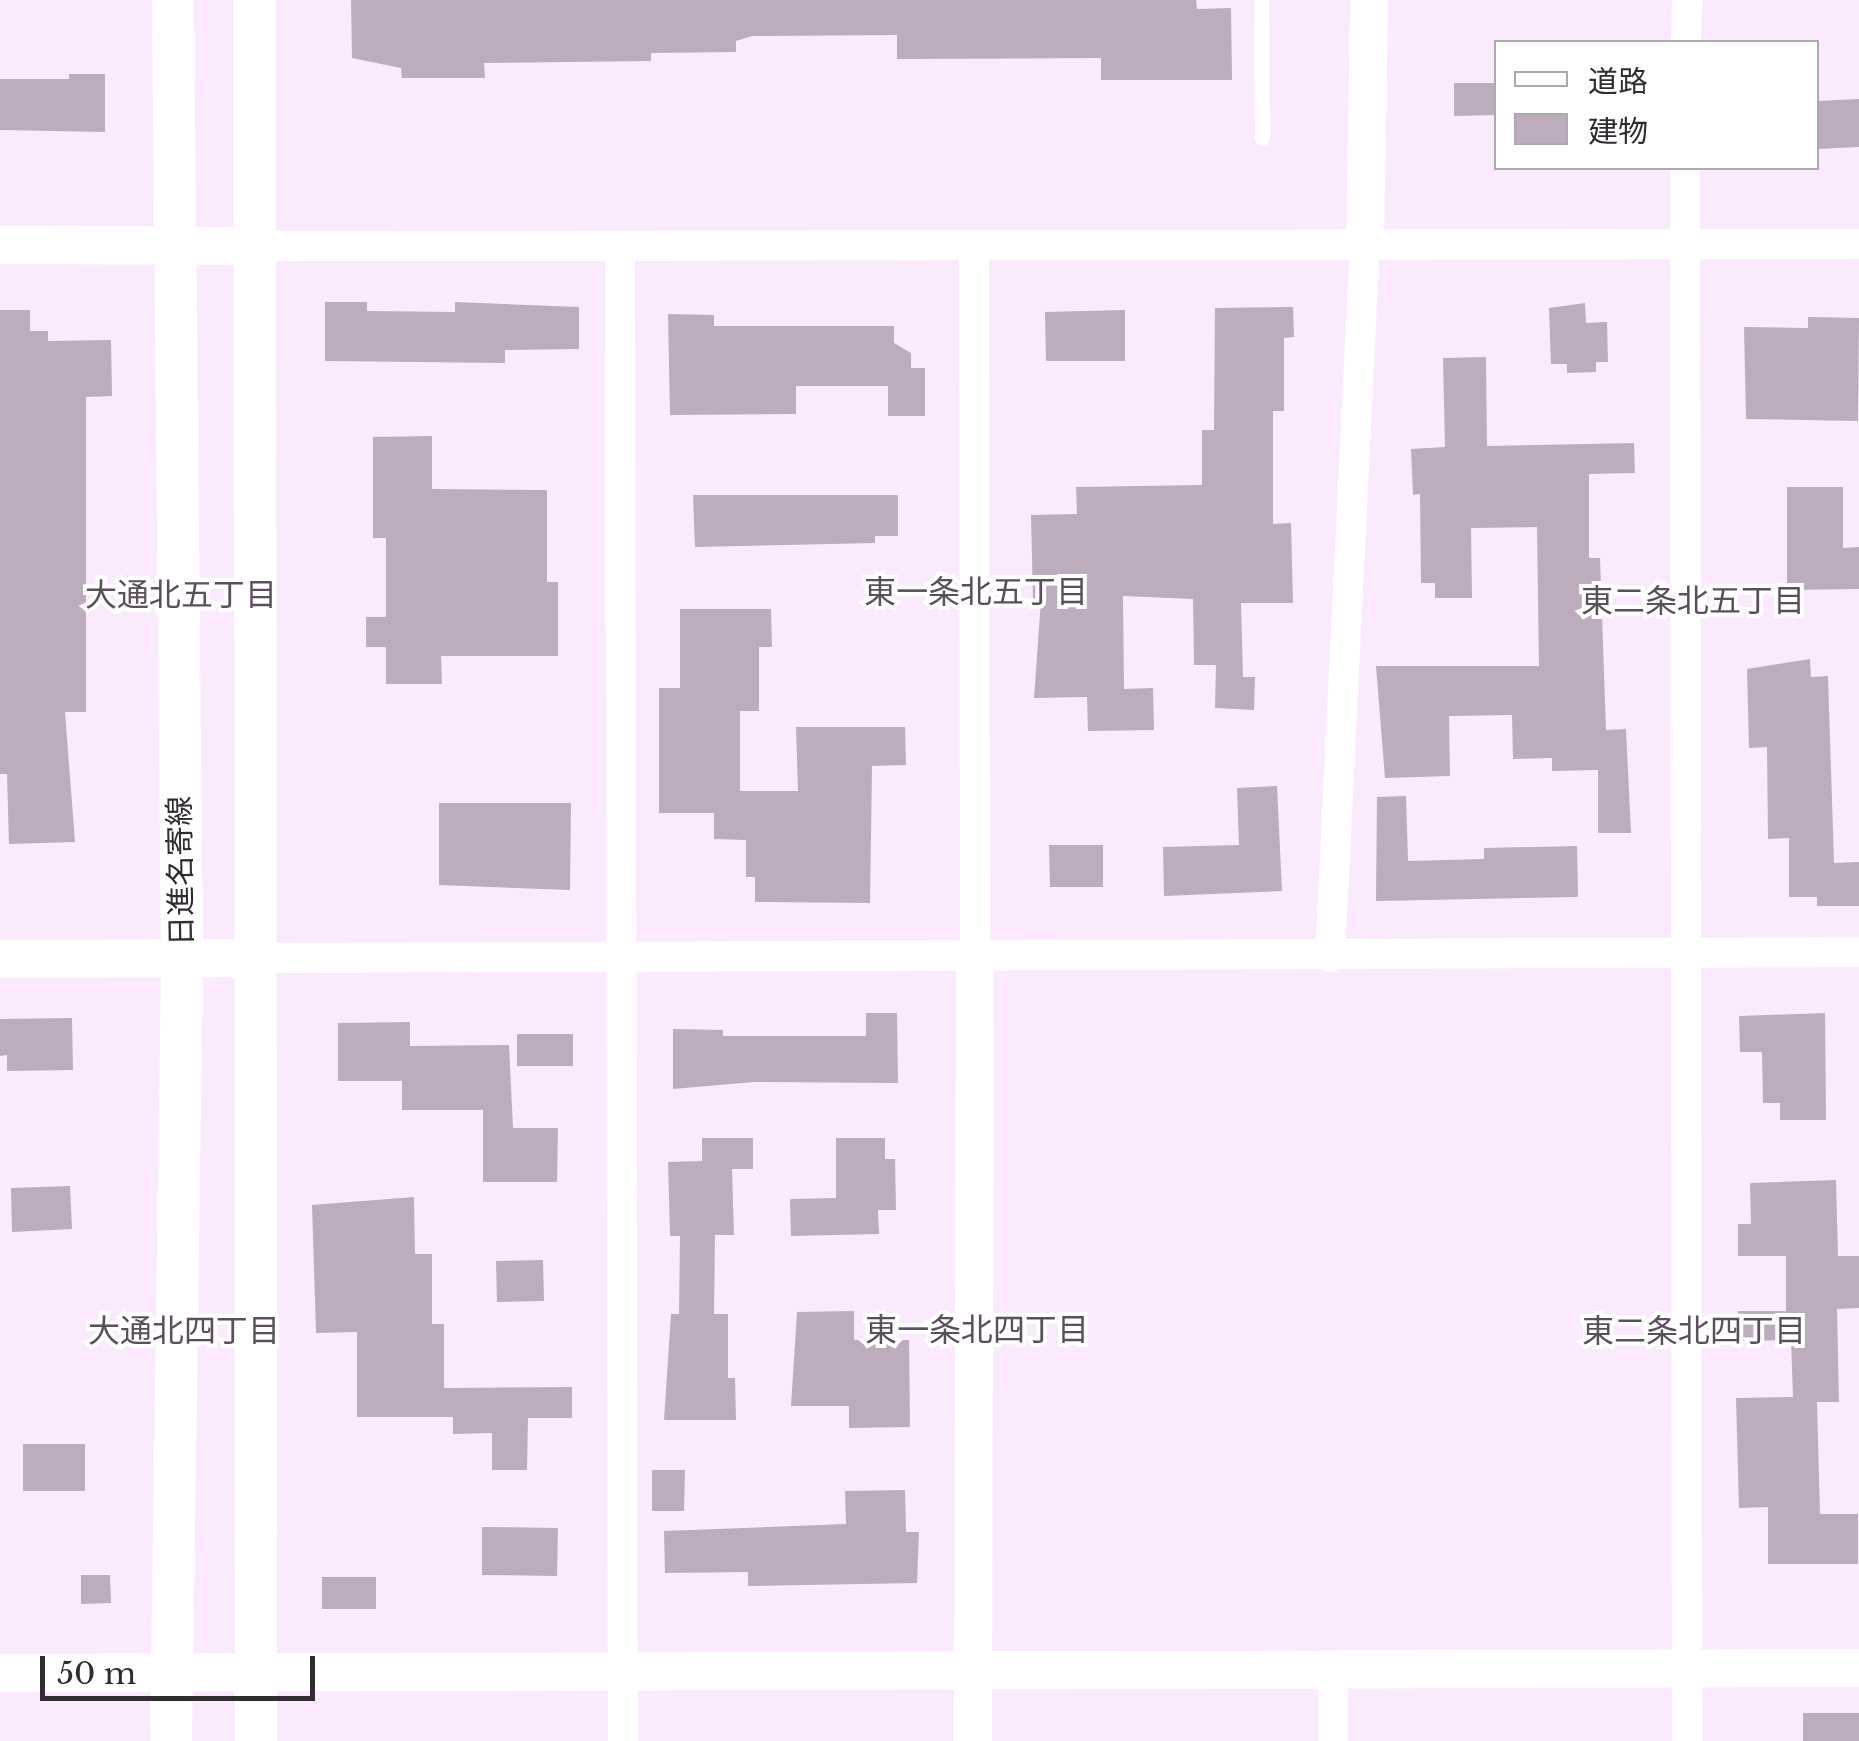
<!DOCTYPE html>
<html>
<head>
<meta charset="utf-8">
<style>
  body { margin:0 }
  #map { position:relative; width:1859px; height:1741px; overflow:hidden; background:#fbeafd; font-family:"Libre Baskerville","Noto Sans JP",serif }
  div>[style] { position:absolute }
  .building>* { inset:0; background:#bcacbe }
  .service>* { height:15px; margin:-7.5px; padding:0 7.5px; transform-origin:7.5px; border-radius:7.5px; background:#fff }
  .minor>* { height:30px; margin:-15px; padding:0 15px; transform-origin:15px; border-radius:15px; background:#fff }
  .tertiary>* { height:38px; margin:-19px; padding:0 19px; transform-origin:19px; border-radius:19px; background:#fff }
  .secondary>* { height:42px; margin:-21px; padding:0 21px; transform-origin:21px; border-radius:21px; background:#fff }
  span { translate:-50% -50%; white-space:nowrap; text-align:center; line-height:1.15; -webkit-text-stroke:8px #fff; paint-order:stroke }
  .street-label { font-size:30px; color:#312b32 }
  .neighbourhood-label { font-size:32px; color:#5c4e5e }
  .legend { position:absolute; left:1494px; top:40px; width:325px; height:130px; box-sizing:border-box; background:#fff; border:2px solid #adaaad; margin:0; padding:12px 18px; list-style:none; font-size:30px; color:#312b32 }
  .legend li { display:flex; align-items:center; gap:20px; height:50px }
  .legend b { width:50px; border:2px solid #adaaad }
  .scale { position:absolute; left:40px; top:1656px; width:275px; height:45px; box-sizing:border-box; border:5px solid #312b32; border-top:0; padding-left:12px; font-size:30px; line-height:35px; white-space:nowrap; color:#312b32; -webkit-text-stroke:8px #fff; paint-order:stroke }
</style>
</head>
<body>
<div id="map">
  <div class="building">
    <div style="clip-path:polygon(351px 0,1196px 0,1197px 9px,1231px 8px,1232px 80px,1101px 80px,1101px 58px,897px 59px,897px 35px,752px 36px,736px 41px,736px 52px,651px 53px,651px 61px,484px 63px,485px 78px,402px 78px,401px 68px,352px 58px)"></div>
    <div style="clip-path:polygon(69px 74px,105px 74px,105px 132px,0 130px,0 79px,69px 79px)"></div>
    <div style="clip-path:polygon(1454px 83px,1496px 83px,1496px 115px,1454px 116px)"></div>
    <div style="clip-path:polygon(1859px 99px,1859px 147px,1816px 149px,1816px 101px)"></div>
    <div style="clip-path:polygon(325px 302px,367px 302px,367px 311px,455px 312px,455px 302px,579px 307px,579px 349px,505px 350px,505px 363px,325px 361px)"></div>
    <div style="clip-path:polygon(1585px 303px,1586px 323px,1607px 322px,1608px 362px,1596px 362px,1596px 372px,1567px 373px,1567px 364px,1551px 364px,1549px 308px)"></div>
    <div style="clip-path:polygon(1293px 307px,1294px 337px,1284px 338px,1284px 411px,1273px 411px,1273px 524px,1291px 523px,1293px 603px,1241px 603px,1243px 677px,1255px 677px,1254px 710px,1215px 708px,1216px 665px,1194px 665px,1193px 599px,1123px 596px,1124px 689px,1153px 688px,1154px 730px,1088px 731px,1087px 697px,1034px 698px,1041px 600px,1033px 600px,1031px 515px,1077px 514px,1076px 487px,1202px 485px,1202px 430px,1214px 430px,1215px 308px)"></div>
    <div style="clip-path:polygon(0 310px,30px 310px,30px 331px,48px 331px,48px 341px,111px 340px,112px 396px,86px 397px,86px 712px,65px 712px,75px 842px,9px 844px,7px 774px,0 774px)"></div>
    <div style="clip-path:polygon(1125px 310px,1125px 361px,1046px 361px,1045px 312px)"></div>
    <div style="clip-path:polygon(668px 314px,714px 315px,714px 326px,894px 326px,894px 343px,911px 353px,911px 368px,925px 368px,925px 416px,888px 416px,888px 386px,796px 386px,796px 414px,670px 415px)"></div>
    <div style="clip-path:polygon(1808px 317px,1859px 318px,1858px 421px,1746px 419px,1744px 327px,1808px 328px)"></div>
    <div style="clip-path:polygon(1486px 357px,1487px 446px,1634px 443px,1635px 473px,1589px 474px,1589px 558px,1600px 558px,1606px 730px,1626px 729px,1631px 833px,1598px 833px,1598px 770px,1552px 771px,1552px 758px,1513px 759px,1512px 715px,1449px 716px,1450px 776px,1385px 778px,1376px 666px,1539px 666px,1537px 527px,1471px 528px,1472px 598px,1435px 598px,1435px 583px,1421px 583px,1420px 494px,1413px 495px,1411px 449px,1445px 447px,1443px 358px)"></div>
    <div style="clip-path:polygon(432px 436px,432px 489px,547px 490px,547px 582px,558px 582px,558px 656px,441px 656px,442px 684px,386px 684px,386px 647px,366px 647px,366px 617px,386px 617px,386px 538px,373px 538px,373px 437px)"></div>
    <div style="clip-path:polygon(1787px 487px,1843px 487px,1843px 548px,1859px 547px,1859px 589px,1787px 590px)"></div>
    <div style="clip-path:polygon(693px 495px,898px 495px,898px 536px,875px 536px,875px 543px,695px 547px)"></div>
    <div style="clip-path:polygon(680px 609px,771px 609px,772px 647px,759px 647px,759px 711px,740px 711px,740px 791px,798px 791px,796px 727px,905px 727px,906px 765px,872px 766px,870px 903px,755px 902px,755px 877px,746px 877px,746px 840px,714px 839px,714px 813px,659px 813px,659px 688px,680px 688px)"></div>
    <div style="clip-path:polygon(1810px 659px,1811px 677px,1828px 676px,1834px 863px,1859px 862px,1859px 906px,1817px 906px,1817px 897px,1789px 897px,1789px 838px,1768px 839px,1767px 747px,1749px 748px,1747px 669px)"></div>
    <div style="clip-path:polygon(1277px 786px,1282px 891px,1164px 896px,1163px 847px,1239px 845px,1237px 788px)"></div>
    <div style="clip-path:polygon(1406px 796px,1408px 861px,1484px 859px,1484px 848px,1577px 846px,1578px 897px,1376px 901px,1377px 797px)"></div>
    <div style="clip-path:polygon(439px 803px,571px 803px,570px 890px,439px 885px)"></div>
    <div style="clip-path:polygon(1049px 845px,1103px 845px,1103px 887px,1050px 887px)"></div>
    <div style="clip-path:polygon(866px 1013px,897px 1013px,898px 1083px,753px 1082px,673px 1089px,673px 1029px,723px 1030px,723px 1036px,866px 1036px)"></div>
    <div style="clip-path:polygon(1825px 1013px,1826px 1120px,1780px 1120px,1780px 1103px,1763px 1103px,1762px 1052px,1740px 1052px,1739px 1016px)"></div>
    <div style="clip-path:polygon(72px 1018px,73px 1070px,7px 1071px,7px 1055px,0 1056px,0 1019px)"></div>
    <div style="clip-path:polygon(410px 1022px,410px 1046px,509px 1045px,513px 1128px,558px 1128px,557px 1182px,483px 1182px,483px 1110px,402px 1110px,402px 1081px,338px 1081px,338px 1023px)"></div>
    <div style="clip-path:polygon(517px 1034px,573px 1034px,573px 1066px,517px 1066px)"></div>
    <div style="clip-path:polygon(702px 1138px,753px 1138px,753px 1169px,732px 1169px,734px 1235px,715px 1235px,714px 1314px,728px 1314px,728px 1378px,735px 1378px,736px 1420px,664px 1420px,671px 1314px,679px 1314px,680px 1236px,670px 1236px,668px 1162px,702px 1161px)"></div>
    <div style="clip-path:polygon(836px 1138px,885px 1138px,885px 1159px,895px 1159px,896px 1210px,878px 1210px,879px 1234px,791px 1236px,790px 1199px,836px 1198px)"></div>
    <div style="clip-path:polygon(1836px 1180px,1838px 1256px,1859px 1256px,1859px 1308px,1837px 1309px,1839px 1402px,1817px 1402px,1820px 1514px,1858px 1514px,1858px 1564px,1768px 1564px,1768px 1507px,1739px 1508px,1736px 1398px,1793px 1397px,1791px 1340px,1738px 1341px,1738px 1311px,1786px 1311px,1786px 1256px,1738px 1256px,1738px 1224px,1751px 1224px,1750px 1183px)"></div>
    <div style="clip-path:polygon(70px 1186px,72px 1229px,12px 1232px,11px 1188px)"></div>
    <div style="clip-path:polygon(414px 1197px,415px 1254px,432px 1254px,432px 1324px,444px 1324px,444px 1388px,572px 1387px,572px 1418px,528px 1418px,527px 1470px,492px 1470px,492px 1433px,453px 1434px,453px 1417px,357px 1417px,357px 1332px,316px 1333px,312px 1205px)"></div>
    <div style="clip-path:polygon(543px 1260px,544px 1301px,497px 1302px,496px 1261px)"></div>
    <div style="clip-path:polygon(854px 1311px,854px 1340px,909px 1340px,910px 1427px,849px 1428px,849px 1406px,791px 1406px,797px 1312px)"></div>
    <div style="clip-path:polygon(23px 1444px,85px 1444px,85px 1491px,23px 1491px)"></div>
    <div style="clip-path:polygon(652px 1470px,685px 1470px,684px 1511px,652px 1511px)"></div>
    <div style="clip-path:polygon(905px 1490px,906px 1532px,919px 1532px,917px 1583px,748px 1586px,748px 1572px,665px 1573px,664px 1531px,846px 1524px,845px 1491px)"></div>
    <div style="clip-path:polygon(482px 1527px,558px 1528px,557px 1576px,482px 1575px)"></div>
    <div style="clip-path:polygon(81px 1575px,110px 1575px,111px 1603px,81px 1604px)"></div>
    <div style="clip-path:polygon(322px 1577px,376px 1577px,376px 1609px,322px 1609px)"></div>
    <div style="clip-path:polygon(1803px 1713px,1859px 1713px,1859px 1741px,1803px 1741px)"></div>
  </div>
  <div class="service">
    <div style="left:1261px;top:0;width:138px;rotate:89.6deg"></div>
  </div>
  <div class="minor">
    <div style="left:1686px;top:42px;width:42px;rotate:-88.6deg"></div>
    <div style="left:1685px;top:168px;width:1573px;rotate:89.93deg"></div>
    <div style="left:257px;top:246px;width:1602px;rotate:-0.07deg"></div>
    <div style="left:620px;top:246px;width:1495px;rotate:89.89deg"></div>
    <div style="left:974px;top:247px;width:710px;rotate:89.92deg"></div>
    <div style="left:1330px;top:957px;width:717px;rotate:-87.2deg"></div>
    <div style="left:258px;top:958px;width:1601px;rotate:-0.21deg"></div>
    <div style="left:1333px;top:1671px;width:70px;rotate:90deg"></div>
  </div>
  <div class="tertiary">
    <div style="left:1365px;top:241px;width:241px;rotate:-89deg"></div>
    <div style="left:0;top:245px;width:257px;rotate:0.2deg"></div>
    <div style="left:0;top:959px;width:258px;rotate:-0.2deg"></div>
    <div style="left:0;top:1673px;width:1859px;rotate:-0.15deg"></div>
    <div style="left:973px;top:1741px;width:784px;rotate:-89.85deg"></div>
  </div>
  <div class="secondary">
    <div style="left:255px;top:0;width:1741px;rotate:89.97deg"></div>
    <div style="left:171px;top:1741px;width:782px;rotate:-89.19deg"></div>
    <div style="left:182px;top:959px;width:959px;rotate:-90.54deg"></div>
  </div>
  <div class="street-label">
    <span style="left:181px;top:871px;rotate:-91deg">日進名寄線</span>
  </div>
  <div class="neighbourhood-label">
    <span style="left:976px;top:592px">東一条北五丁目</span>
    <span style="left:181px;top:595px">大通北五丁目</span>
    <span style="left:1693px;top:601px">東二条北五丁目</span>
    <span style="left:977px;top:1330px">東一条北四丁目</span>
    <span style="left:184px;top:1331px">大通北四丁目</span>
    <span style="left:1694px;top:1331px">東二条北四丁目</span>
  </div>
  <ul class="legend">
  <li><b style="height:12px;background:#fff"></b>道路</li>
  <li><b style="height:28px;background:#bcacbe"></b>建物</li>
  </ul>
  <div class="scale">50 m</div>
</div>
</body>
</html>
